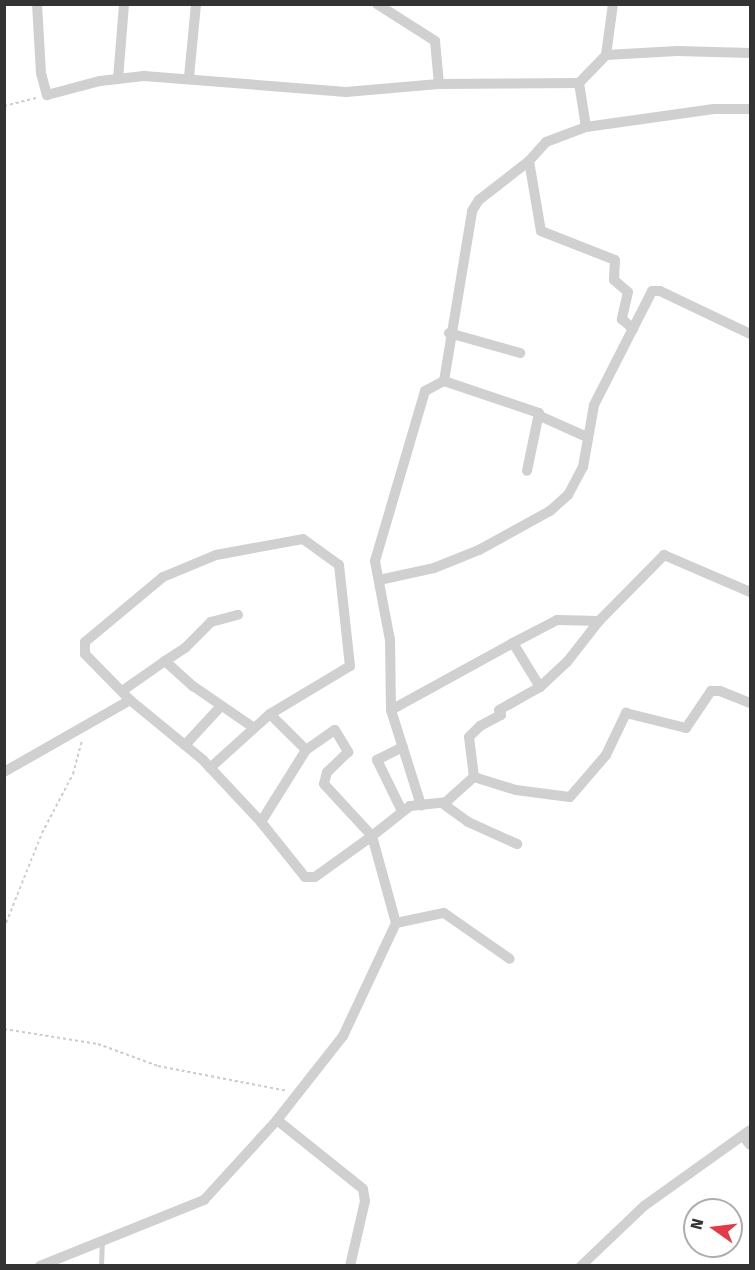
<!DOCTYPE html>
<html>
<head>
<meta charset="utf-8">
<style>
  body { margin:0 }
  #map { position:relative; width:755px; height:1270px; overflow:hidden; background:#fff; font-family:"Fira Sans",sans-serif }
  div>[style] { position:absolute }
  .path>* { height:2px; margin-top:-1px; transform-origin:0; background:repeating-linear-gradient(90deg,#cdcdcd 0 3px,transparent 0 6px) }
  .service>* { height:5px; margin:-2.5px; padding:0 2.5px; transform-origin:2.5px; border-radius:2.5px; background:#d0d0d0 }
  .minor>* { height:10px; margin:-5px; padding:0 5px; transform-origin:5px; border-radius:5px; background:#d0d0d0 }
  span { translate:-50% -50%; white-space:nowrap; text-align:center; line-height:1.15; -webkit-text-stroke:6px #fff; paint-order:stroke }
  .frame { position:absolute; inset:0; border:6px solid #333; pointer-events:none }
  .north { position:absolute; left:683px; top:1198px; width:60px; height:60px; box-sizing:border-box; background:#fff; border:2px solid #adadad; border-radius:50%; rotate:284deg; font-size:16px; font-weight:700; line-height:24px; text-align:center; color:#333 }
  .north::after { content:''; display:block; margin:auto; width:21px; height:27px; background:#e63946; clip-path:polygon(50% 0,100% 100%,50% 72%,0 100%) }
</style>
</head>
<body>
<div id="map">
  <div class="path">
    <div style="left:4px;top:106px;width:33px;rotate:-14deg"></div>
    <div style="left:4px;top:928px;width:102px;rotate:-68.2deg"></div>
    <div style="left:42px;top:833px;width:67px;rotate:-62.3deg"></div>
    <div style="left:73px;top:774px;width:35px;rotate:-75deg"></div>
    <div style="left:4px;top:1029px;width:95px;rotate:9.1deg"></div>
    <div style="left:98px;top:1044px;width:64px;rotate:20.1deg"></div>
    <div style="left:158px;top:1066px;width:132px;rotate:10.9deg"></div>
  </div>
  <div class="service">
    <div style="left:101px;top:1266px;width:23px;rotate:-88deg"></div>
  </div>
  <div class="minor">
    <div style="left:37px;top:4px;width:69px;rotate:86.7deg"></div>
    <div style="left:41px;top:73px;width:23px;rotate:75deg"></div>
    <div style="left:47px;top:95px;width:55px;rotate:-14.8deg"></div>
    <div style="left:100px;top:81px;width:44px;rotate:-6.5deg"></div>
    <div style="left:144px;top:76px;width:203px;rotate:4.5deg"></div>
    <div style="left:346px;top:92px;width:93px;rotate:-4.9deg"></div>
    <div style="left:377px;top:4px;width:69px;rotate:32.5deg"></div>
    <div style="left:435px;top:41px;width:43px;rotate:84.7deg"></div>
    <div style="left:439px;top:84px;width:140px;rotate:-0.4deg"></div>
    <div style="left:606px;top:55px;width:51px;rotate:-82.2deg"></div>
    <div style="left:189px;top:77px;width:73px;rotate:-84.5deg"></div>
    <div style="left:118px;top:79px;width:75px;rotate:-85.4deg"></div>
    <div style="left:586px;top:127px;width:45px;rotate:-99deg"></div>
    <div style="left:579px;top:83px;width:39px;rotate:-46deg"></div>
    <div style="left:606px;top:55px;width:71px;rotate:-3.2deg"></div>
    <div style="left:677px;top:51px;width:73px;rotate:1.6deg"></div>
    <div style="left:529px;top:161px;width:71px;rotate:80.3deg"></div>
    <div style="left:541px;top:231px;width:79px;rotate:21.4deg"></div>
    <div style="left:615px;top:260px;width:20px;rotate:93deg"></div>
    <div style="left:614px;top:280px;width:18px;rotate:41deg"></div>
    <div style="left:628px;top:292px;width:28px;rotate:103deg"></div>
    <div style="left:622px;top:319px;width:15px;rotate:42deg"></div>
    <div style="left:449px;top:333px;width:74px;rotate:15.7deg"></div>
    <div style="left:444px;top:381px;width:172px;rotate:-80.6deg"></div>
    <div style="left:472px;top:211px;width:13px;rotate:-58deg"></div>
    <div style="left:479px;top:200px;width:63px;rotate:-38deg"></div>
    <div style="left:529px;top:161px;width:25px;rotate:-48deg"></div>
    <div style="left:546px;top:142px;width:43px;rotate:-20.6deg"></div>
    <div style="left:586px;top:127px;width:129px;rotate:-8deg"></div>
    <div style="left:714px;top:109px;width:36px"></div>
    <div style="left:540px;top:416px;width:51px;rotate:24.1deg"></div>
    <div style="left:379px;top:580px;width:56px;rotate:-12.3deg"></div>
    <div style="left:434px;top:568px;width:48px;rotate:-21.8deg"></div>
    <div style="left:479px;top:550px;width:81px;rotate:-28.8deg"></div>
    <div style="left:550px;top:511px;width:24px;rotate:-42deg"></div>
    <div style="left:568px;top:495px;width:32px;rotate:-62deg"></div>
    <div style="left:583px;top:467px;width:63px;rotate:-79.9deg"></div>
    <div style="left:594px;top:405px;width:128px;rotate:-63deg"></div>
    <div style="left:652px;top:291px;width:8px"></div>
    <div style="left:660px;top:291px;width:100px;rotate:25.5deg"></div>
    <div style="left:513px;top:643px;width:50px;rotate:-27.6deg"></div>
    <div style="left:557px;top:620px;width:42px;rotate:1.4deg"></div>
    <div style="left:599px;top:621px;width:93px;rotate:-45.4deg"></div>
    <div style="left:664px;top:555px;width:94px;rotate:23.3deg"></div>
    <div style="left:165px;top:661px;width:24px;rotate:-33deg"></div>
    <div style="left:185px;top:648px;width:37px;rotate:-45deg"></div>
    <div style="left:211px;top:622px;width:28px;rotate:-15deg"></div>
    <div style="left:540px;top:687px;width:37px;rotate:-43deg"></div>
    <div style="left:567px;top:662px;width:52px;rotate:-52deg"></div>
    <div style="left:122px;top:691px;width:52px;rotate:-34.9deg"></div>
    <div style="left:165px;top:661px;width:38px;rotate:42deg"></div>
    <div style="left:193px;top:686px;width:74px;rotate:34.5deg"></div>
    <div style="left:130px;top:700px;width:64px;rotate:-134.4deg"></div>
    <div style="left:85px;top:654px;width:12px;rotate:-90deg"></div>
    <div style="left:85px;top:642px;width:102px;rotate:-39.8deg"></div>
    <div style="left:163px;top:577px;width:57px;rotate:-22.5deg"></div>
    <div style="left:216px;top:555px;width:88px;rotate:-10.4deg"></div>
    <div style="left:303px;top:539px;width:44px;rotate:35.8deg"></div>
    <div style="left:339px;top:565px;width:102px;rotate:83.8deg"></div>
    <div style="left:350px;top:666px;width:93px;rotate:149deg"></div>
    <div style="left:391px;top:710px;width:70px;rotate:-90.8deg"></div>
    <div style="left:390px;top:640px;width:80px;rotate:-100.8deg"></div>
    <div style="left:375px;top:561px;width:177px;rotate:-73.6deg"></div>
    <div style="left:425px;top:391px;width:21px;rotate:-28deg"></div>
    <div style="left:444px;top:381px;width:100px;rotate:18.6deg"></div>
    <div style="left:539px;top:413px;width:59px;rotate:101.7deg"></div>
    <div style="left:185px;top:745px;width:53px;rotate:-47.3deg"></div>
    <div style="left:210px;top:768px;width:81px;rotate:-42deg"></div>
    <div style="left:270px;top:714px;width:51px;rotate:45deg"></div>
    <div style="left:4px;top:772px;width:145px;rotate:-29.7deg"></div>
    <div style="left:130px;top:700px;width:94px;rotate:39.4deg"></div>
    <div style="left:203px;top:760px;width:85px;rotate:46.9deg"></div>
    <div style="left:261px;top:822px;width:70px;rotate:51.3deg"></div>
    <div style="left:305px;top:877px;width:10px"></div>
    <div style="left:315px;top:877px;width:70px;rotate:-35.7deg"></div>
    <div style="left:372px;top:836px;width:90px;rotate:74.6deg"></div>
    <div style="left:396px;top:923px;width:125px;rotate:115.1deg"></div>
    <div style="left:343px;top:1036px;width:107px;rotate:128.2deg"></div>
    <div style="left:277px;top:1120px;width:110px;rotate:38.7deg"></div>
    <div style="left:363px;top:1189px;width:12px;rotate:81deg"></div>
    <div style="left:365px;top:1201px;width:67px;rotate:103deg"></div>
    <div style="left:474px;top:777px;width:44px;rotate:17.2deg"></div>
    <div style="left:516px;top:790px;width:54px;rotate:7.4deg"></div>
    <div style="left:570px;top:797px;width:55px;rotate:-49.4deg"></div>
    <div style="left:606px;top:755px;width:47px;rotate:-64.5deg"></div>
    <div style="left:626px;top:713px;width:62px;rotate:14deg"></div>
    <div style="left:686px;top:728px;width:45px;rotate:-56deg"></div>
    <div style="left:711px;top:691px;width:9px"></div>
    <div style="left:720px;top:691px;width:32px;rotate:22deg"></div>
    <div style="left:442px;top:803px;width:32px;rotate:36deg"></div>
    <div style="left:468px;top:822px;width:54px;rotate:24.2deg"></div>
    <div style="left:402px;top:811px;width:57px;rotate:-116.1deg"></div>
    <div style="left:377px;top:760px;width:29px;rotate:-27deg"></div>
    <div style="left:261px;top:822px;width:85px;rotate:-58deg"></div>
    <div style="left:306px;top:750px;width:35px;rotate:-35deg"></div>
    <div style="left:335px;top:730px;width:26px;rotate:59deg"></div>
    <div style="left:348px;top:752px;width:29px;rotate:136deg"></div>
    <div style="left:327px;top:772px;width:12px;rotate:104deg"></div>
    <div style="left:324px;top:784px;width:71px;rotate:47.3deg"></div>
    <div style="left:372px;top:836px;width:48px;rotate:-38.3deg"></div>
    <div style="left:410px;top:806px;width:36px;rotate:-6deg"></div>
    <div style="left:446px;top:802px;width:38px;rotate:-42deg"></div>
    <div style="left:474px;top:777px;width:40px;rotate:-97.1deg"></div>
    <div style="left:469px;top:737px;width:16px;rotate:-45deg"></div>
    <div style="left:480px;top:726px;width:24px;rotate:-28deg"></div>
    <div style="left:501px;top:715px;width:5px;rotate:-112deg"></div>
    <div style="left:499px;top:710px;width:47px;rotate:-29.3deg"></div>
    <div style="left:540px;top:687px;width:52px;rotate:-121.5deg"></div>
    <div style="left:513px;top:643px;width:139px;rotate:151.2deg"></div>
    <div style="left:391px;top:710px;width:100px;rotate:72.5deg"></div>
    <div style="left:396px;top:923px;width:49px;rotate:-11.8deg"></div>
    <div style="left:444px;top:913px;width:80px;rotate:34.9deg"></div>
    <div style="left:743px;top:1136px;width:11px;rotate:52deg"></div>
    <div style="left:40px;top:1266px;width:177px;rotate:-21.9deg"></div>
    <div style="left:204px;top:1200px;width:108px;rotate:-47.6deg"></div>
    <div style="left:581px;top:1266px;width:87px;rotate:-43.6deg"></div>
    <div style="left:644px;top:1206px;width:130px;rotate:-35.6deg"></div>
  </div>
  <div class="frame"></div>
  <div class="north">N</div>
</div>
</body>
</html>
